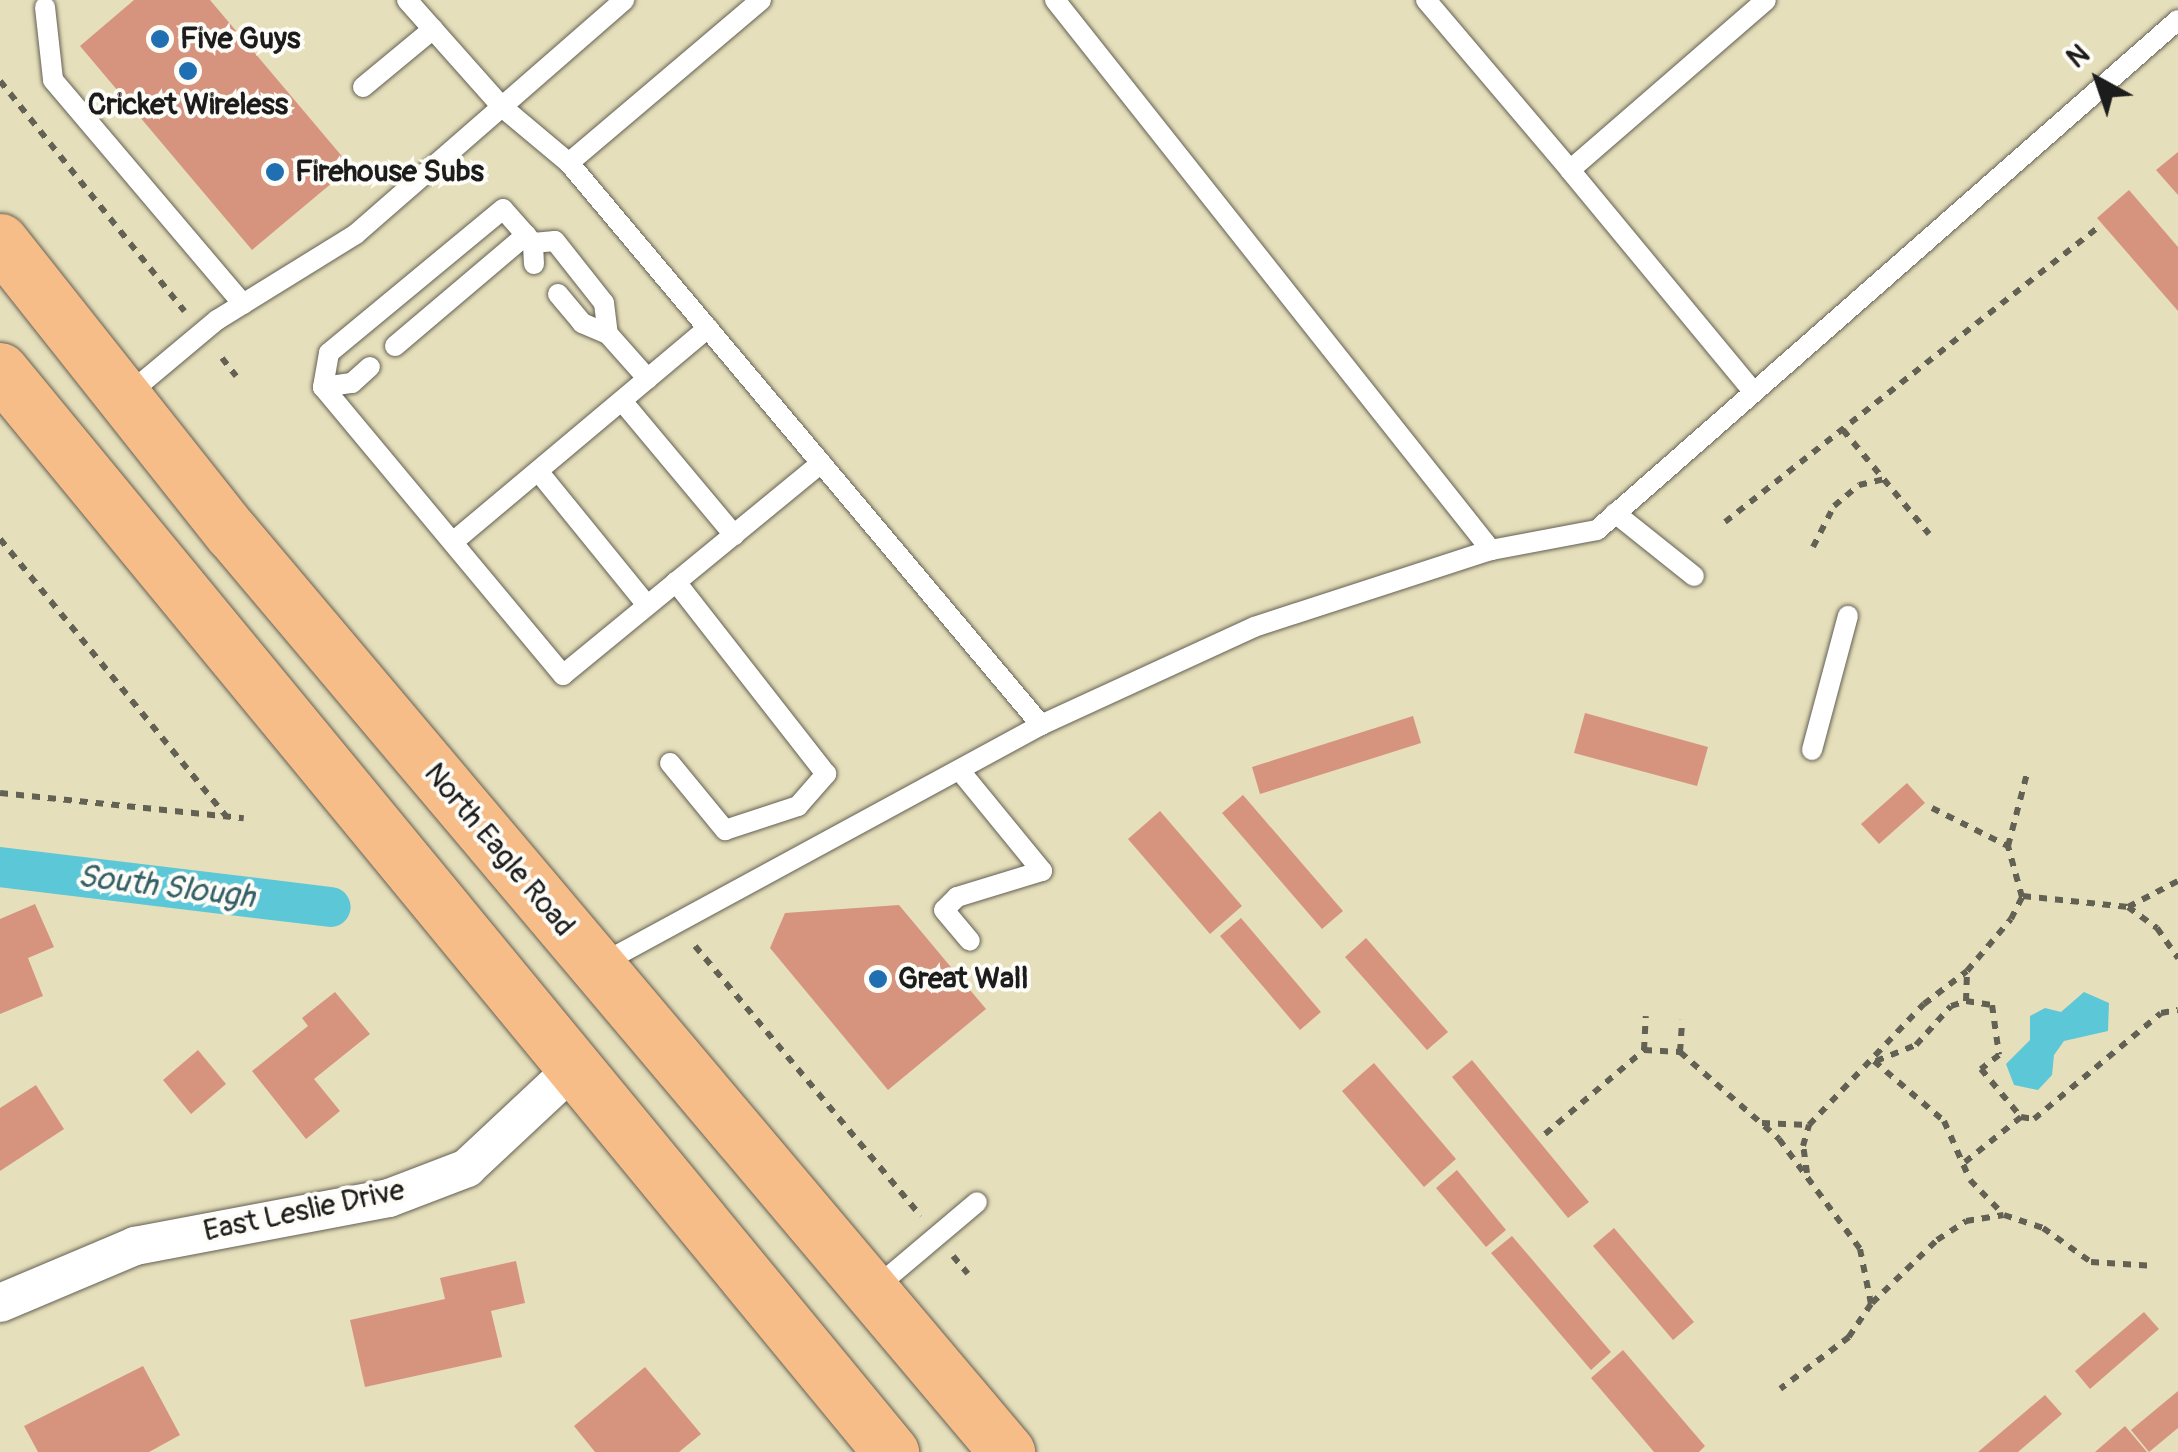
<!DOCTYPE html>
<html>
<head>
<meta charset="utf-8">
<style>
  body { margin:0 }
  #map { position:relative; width:2178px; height:1452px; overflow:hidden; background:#e6dfbb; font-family:Pangolin,sans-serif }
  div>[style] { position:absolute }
  .water>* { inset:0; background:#5cc7d7 }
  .canal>* { height:40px; margin:-20px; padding:0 20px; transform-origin:20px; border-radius:20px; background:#5cc7d7 }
  .building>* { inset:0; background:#d6947f }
  .path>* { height:6px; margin-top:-3px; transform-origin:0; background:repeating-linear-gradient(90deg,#636054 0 8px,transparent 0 16px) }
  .roads { filter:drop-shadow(0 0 2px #636054) drop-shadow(0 0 2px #636054) }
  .service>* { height:20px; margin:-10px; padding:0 10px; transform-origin:10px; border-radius:10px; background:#fff }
  .minor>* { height:38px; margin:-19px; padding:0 19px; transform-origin:19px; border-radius:19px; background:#fff }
  .trunk>* { height:55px; margin:-27.5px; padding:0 27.5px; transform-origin:27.5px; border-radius:27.5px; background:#f7bd88 }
  .dots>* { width:28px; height:28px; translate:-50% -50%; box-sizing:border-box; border:5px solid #fdfcf7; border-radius:50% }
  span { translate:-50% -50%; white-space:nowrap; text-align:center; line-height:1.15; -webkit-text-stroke:8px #fdfcf7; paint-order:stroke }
  .poi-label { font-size:30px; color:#1c1c1c; font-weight:700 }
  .left { translate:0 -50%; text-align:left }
  .street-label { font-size:30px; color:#1c1c1c }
  .water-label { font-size:32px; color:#366067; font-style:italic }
  .north { position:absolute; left:2048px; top:30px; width:100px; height:100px; -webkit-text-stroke:8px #fdfcf7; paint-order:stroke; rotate:320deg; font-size:28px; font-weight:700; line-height:40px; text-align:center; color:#1c1c1c }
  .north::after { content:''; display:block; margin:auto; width:35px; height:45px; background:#1c1c1c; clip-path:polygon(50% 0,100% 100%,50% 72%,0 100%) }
</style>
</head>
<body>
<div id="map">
  <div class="water">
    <div style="clip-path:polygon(2084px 992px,2109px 1003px,2108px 1031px,2064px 1041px,2054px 1055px,2052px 1075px,2038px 1090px,2014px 1085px,2006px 1064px,2030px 1040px,2030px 1016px,2045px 1008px,2061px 1012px)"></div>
  </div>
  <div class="canal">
    <div style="left:0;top:867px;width:333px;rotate:6.9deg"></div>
  </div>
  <div class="building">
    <div style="clip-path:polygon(134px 0,210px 0,351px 167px,252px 250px,80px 46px)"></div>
    <div style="clip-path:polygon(2178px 152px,2178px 195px,2156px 170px)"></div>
    <div style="clip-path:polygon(2129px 190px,2178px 247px,2178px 311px,2097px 218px)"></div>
    <div style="clip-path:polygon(1585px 713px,1708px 747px,1697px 786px,1574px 753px)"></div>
    <div style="clip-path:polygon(1413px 716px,1421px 743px,1260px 794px,1252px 767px)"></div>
    <div style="clip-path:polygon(1907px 783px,1925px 803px,1879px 844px,1861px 824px)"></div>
    <div style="clip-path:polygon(1243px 795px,1343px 911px,1322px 929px,1222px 813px)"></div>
    <div style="clip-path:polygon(1160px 811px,1242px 906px,1210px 934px,1128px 839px)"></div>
    <div style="clip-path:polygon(35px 904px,54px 947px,28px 958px,43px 996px,0 1014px,0 919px)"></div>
    <div style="clip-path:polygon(899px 905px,986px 1009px,888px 1090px,770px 948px,785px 913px)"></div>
    <div style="clip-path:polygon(1241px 918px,1321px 1012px,1300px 1030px,1220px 936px)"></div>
    <div style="clip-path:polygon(1366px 938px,1448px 1032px,1427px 1050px,1345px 957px)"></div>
    <div style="clip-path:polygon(335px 992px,370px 1034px,314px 1079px,340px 1111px,306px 1139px,252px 1071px,308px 1026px,302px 1018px)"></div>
    <div style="clip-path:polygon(198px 1050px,226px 1084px,191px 1114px,163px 1080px)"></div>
    <div style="clip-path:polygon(1472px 1060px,1589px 1202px,1568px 1218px,1452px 1077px)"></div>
    <div style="clip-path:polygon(1374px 1063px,1456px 1159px,1424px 1187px,1342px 1091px)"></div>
    <div style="clip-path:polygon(36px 1085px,64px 1129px,0 1171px,0 1108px)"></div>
    <div style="clip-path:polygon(1457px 1170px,1506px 1230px,1486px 1247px,1436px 1188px)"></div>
    <div style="clip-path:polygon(1614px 1228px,1694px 1322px,1673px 1340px,1593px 1246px)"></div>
    <div style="clip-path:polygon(1512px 1236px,1611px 1352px,1591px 1370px,1491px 1253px)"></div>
    <div style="clip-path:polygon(516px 1261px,525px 1303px,491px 1311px,502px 1357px,365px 1387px,350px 1320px,445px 1299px,440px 1278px)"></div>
    <div style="clip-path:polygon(2144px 1312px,2159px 1329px,2090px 1389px,2075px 1371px)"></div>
    <div style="clip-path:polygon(1623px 1350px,1705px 1446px,1699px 1452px,1654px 1452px,1591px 1378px)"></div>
    <div style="clip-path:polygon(143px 1366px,180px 1435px,149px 1452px,38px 1452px,24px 1426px)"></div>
    <div style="clip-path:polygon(645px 1367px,701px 1434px,679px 1452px,595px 1452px,574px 1426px)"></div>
    <div style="clip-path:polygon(2178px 1391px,2178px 1428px,2149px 1452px,2131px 1430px)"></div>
    <div style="clip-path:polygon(2045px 1395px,2062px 1414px,2018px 1452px,1978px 1452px)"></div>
    <div style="clip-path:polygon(2125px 1426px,2147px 1452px,2095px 1452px)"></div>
  </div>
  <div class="path">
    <div style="left:0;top:81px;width:295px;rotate:51.3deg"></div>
    <div style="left:222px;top:358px;width:23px;rotate:52deg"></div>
    <div style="left:1843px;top:430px;width:135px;rotate:50.4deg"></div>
    <div style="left:1725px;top:522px;width:476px;rotate:-38.3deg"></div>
    <div style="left:0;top:539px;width:359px;rotate:50.8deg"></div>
    <div style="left:1813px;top:547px;width:46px;rotate:-62.9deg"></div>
    <div style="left:1834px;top:506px;width:33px;rotate:-40deg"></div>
    <div style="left:1859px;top:485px;width:26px;rotate:-13deg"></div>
    <div style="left:0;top:793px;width:245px;rotate:5.9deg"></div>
    <div style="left:1932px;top:808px;width:85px;rotate:26.6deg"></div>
    <div style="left:2023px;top:896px;width:106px;rotate:6deg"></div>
    <div style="left:2128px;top:907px;width:36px;rotate:36deg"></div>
    <div style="left:2157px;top:928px;width:37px;rotate:55deg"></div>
    <div style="left:2128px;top:907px;width:56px;rotate:-27.5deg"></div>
    <div style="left:695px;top:946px;width:352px;rotate:50.1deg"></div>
    <div style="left:1966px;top:1001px;width:29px;rotate:-88deg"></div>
    <div style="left:1644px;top:1050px;width:36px;rotate:3deg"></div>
    <div style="left:1680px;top:1052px;width:132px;rotate:41.3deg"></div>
    <div style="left:1779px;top:1139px;width:137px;rotate:53.6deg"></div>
    <div style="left:1860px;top:1249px;width:56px;rotate:78.7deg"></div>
    <div style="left:1871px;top:1304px;width:40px;rotate:124deg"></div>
    <div style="left:1849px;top:1337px;width:86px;rotate:143deg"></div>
    <div style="left:1680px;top:1052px;width:32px;rotate:-86deg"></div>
    <div style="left:1874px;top:1061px;width:92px;rotate:40.6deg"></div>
    <div style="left:1944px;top:1121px;width:64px;rotate:66.2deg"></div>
    <div style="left:1970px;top:1180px;width:47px;rotate:45.9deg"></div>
    <div style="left:1876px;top:1061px;width:43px;rotate:-21.8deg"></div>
    <div style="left:1916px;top:1045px;width:52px;rotate:-48.1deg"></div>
    <div style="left:1951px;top:1006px;width:16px;rotate:-18deg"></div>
    <div style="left:1966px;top:1001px;width:26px;rotate:9deg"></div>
    <div style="left:1992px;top:1005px;width:50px;rotate:82deg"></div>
    <div style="left:1999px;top:1055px;width:23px;rotate:142deg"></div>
    <div style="left:1981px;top:1069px;width:62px;rotate:50.2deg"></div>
    <div style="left:2021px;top:1117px;width:72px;rotate:141.2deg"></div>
    <div style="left:2021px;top:1117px;width:13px;rotate:9deg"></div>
    <div style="left:2034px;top:1119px;width:165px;rotate:-39.8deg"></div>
    <div style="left:2161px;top:1013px;width:17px;rotate:-10deg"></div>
    <div style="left:1762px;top:1123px;width:47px;rotate:2.4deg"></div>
    <div style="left:1809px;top:1125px;width:167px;rotate:-46.5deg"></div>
    <div style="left:1924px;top:1004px;width:54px;rotate:-37.5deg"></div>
    <div style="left:1967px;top:971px;width:68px;rotate:-49.8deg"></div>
    <div style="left:2011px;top:919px;width:25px;rotate:-63deg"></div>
    <div style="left:2022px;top:897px;width:53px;rotate:-105.4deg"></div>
    <div style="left:2008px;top:846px;width:79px;rotate:-75.3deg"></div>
    <div style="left:1545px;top:1134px;width:130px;rotate:-40.3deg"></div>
    <div style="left:1644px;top:1050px;width:34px;rotate:-87deg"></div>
    <div style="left:1807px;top:1173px;width:27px;rotate:-98deg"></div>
    <div style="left:1803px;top:1146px;width:22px;rotate:-74deg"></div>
    <div style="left:953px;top:1256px;width:23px;rotate:50deg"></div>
    <div style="left:1872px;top:1303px;width:91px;rotate:-44.1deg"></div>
    <div style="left:1937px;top:1240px;width:35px;rotate:-33deg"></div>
    <div style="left:1966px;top:1221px;width:38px;rotate:-9deg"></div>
    <div style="left:2004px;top:1215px;width:41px;rotate:18.4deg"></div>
    <div style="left:2043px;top:1228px;width:59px;rotate:35.3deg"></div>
    <div style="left:2091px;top:1262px;width:64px;rotate:3.6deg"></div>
  </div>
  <div class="roads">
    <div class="service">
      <div style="left:407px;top:0;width:142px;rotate:48.4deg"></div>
      <div style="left:501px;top:106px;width:89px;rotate:40deg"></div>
      <div style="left:761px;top:0;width:252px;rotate:139.7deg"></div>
      <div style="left:569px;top:163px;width:734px;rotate:49.97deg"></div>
      <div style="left:1041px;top:725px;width:234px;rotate:-24.7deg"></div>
      <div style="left:1254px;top:627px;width:249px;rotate:-18deg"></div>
      <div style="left:1055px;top:0;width:702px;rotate:51.6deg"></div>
      <div style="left:1491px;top:550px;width:108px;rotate:-10.7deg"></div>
      <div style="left:1597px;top:530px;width:773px;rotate:-41.28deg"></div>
      <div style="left:1426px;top:0;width:223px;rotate:49.7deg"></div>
      <div style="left:1570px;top:170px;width:259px;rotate:-40.9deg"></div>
      <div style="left:45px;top:7px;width:73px;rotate:83.7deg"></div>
      <div style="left:53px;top:80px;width:294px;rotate:49.7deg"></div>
      <div style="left:363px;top:87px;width:91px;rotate:-39.6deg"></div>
      <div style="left:1570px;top:170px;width:284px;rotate:50.4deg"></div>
      <div style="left:533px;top:243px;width:22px;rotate:-5deg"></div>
      <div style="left:555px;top:241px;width:79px;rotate:51.7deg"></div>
      <div style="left:604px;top:303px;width:31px;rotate:83deg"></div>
      <div style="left:534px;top:264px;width:21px;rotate:-93deg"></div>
      <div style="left:533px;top:243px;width:45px;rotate:-131.4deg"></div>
      <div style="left:503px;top:209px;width:226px;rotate:140.4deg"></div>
      <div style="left:329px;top:353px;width:35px;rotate:100deg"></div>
      <div style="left:323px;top:387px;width:375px;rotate:50.2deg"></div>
      <div style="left:563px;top:675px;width:334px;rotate:-39.4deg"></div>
      <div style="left:558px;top:294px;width:38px;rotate:50deg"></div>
      <div style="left:582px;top:323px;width:28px;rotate:23deg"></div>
      <div style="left:608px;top:334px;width:60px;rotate:48.4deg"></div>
      <div style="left:395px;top:346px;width:172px;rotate:-40.3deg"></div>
      <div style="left:323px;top:387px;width:29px;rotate:-8deg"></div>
      <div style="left:352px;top:383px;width:24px;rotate:-42deg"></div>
      <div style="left:126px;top:396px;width:119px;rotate:-39.9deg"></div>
      <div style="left:217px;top:320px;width:163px;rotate:-31.7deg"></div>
      <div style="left:356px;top:234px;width:356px;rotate:-41.1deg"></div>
      <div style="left:622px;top:401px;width:175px;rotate:50.1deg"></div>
      <div style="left:538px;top:471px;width:173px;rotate:50.9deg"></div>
      <div style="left:1615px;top:513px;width:101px;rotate:38.6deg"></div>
      <div style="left:453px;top:542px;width:333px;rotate:-40deg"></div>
      <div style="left:1812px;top:750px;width:139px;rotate:-75deg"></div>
      <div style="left:670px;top:763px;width:87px;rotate:50.6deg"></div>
      <div style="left:725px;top:830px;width:77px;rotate:-18.2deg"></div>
      <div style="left:798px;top:806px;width:43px;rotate:-48.8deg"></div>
      <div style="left:826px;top:774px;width:244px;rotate:-128deg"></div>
      <div style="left:961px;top:772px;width:128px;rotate:50.7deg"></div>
      <div style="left:1042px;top:871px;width:89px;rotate:163deg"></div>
      <div style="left:957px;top:897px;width:18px;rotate:135deg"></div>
      <div style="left:944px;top:910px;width:40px;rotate:50deg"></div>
      <div style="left:599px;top:965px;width:503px;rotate:-28.5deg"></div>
      <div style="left:873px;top:1290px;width:136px;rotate:-40.2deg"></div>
    </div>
    <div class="minor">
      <div style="left:0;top:1303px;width:147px;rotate:-22.9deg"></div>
      <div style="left:135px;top:1246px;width:258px;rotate:-10.7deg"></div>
      <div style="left:389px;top:1198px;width:84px;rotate:-21deg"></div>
      <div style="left:467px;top:1168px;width:151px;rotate:-43.1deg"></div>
    </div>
    <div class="trunk">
      <div style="left:0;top:241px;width:372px;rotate:51.6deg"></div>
      <div style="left:231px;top:532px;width:1204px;rotate:49.85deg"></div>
      <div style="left:0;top:370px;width:1402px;rotate:50.53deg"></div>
    </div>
  </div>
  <div class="dots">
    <div style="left:160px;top:39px;background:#1f6fb2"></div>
    <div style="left:188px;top:71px;background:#1f6fb2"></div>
    <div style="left:275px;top:172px;background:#1f6fb2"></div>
    <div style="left:878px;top:979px;background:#1f6fb2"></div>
  </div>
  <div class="poi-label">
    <span class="left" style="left:180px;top:39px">Five Guys</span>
    <span style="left:188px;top:105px">Cricket Wireless</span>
    <span class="left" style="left:295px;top:172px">Firehouse Subs</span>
    <span class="left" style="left:898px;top:979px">Great Wall</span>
  </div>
  <div class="street-label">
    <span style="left:499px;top:850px;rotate:50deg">North Eagle Road</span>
    <span style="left:304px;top:1211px;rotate:-12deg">East Leslie Drive</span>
  </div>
  <div class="water-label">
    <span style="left:166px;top:887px;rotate:7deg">South Slough</span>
  </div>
  <div class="north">N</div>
</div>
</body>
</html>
